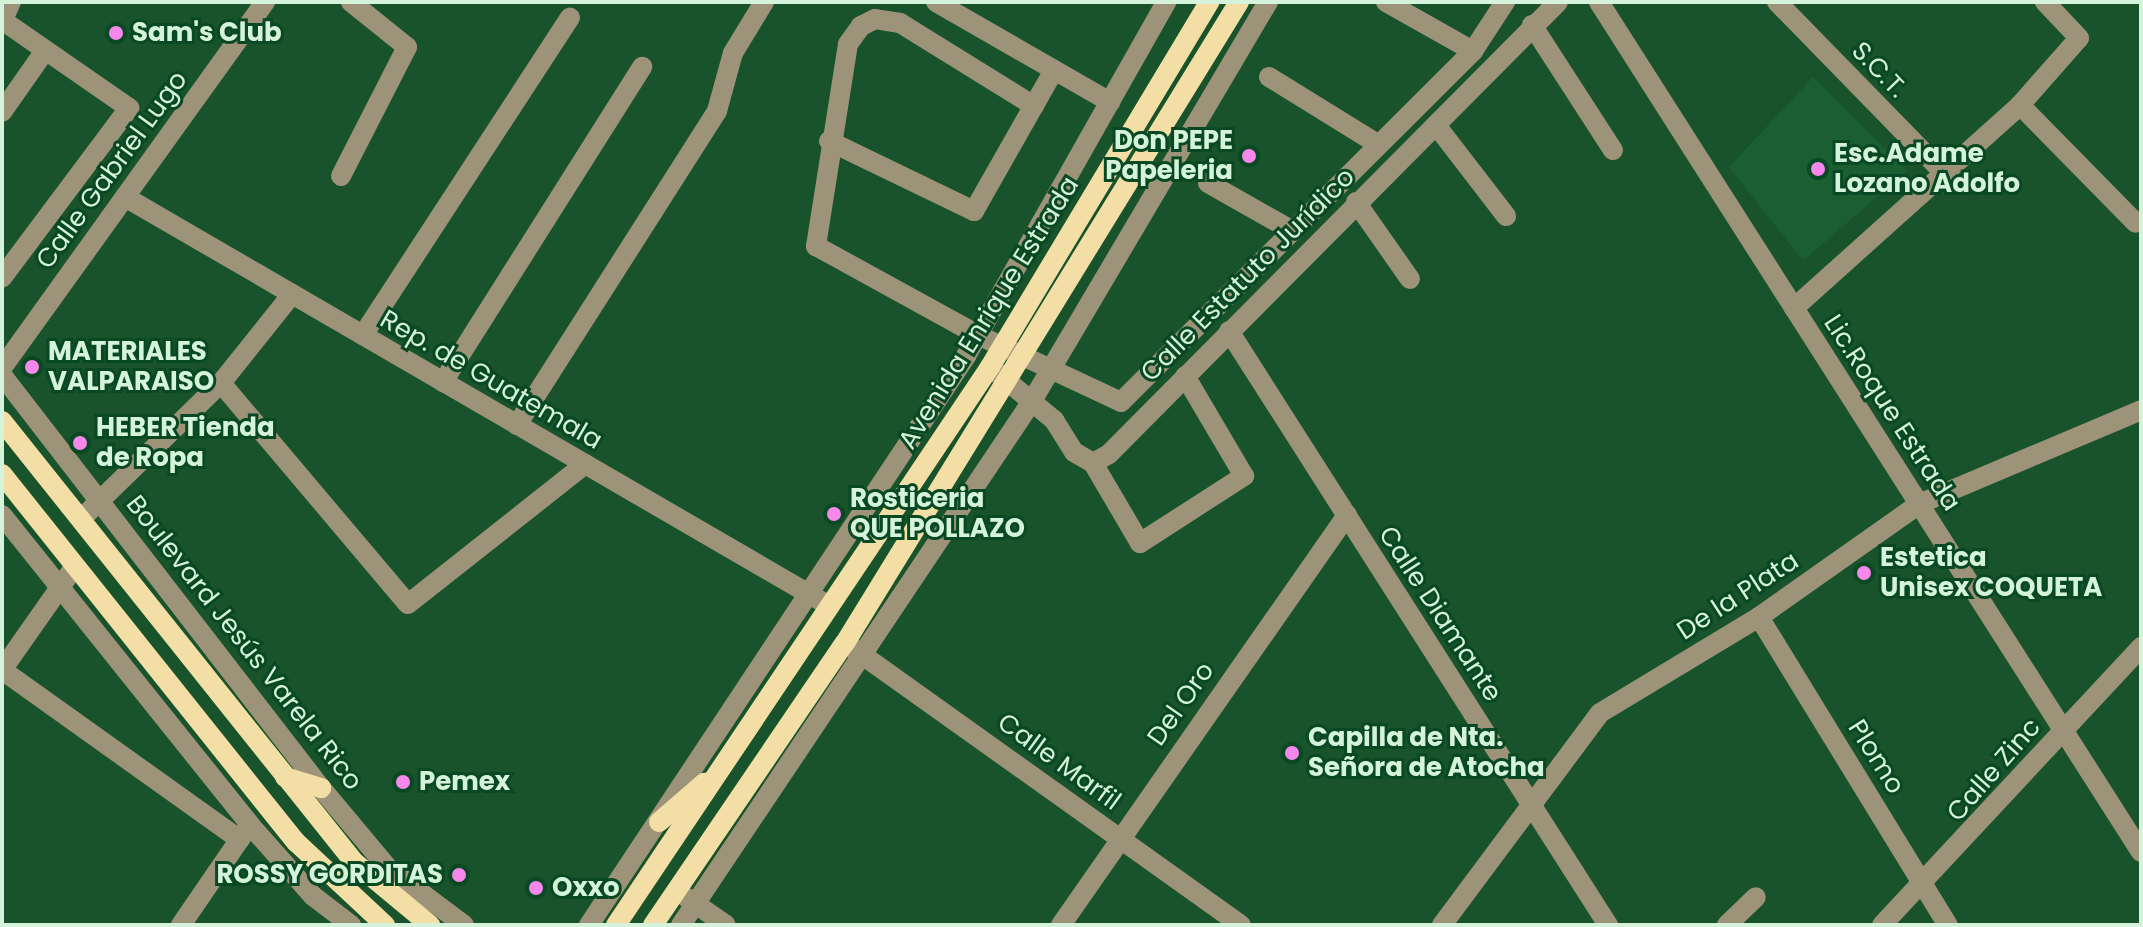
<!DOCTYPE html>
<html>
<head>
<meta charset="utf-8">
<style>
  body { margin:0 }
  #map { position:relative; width:2143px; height:927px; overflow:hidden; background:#18532c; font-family:Poppins,sans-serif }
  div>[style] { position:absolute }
  .built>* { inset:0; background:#1a5e32 }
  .minor>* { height:20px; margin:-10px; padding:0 10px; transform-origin:10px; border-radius:10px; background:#9d9378 }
  .major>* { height:20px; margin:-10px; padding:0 10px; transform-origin:10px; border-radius:10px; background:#f3dfa6 }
  .dots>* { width:22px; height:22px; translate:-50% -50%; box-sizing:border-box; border:4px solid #084822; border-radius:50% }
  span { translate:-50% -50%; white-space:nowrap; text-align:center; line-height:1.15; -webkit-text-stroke:6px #084822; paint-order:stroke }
  .poi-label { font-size:26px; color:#d5f2da; font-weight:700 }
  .left { translate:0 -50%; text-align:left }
  .right { translate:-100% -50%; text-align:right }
  .street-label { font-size:26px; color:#d5f2da }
  .frame { position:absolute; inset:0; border:4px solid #d5f2da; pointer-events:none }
</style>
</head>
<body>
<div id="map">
  <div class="built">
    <div style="clip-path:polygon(1813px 77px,1907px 171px,1803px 261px,1729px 167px)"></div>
  </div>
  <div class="minor">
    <div style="left:936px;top:2px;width:201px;rotate:29.9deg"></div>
    <div style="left:1386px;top:2px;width:100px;rotate:29.4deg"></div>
    <div style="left:1599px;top:2px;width:1008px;rotate:57.48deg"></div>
    <div style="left:1777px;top:2px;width:239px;rotate:45.7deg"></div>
    <div style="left:2px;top:20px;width:155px;rotate:34.7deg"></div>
    <div style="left:129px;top:108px;width:212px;rotate:126.8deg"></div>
    <div style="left:2px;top:22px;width:22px;rotate:-66deg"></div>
    <div style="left:1532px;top:25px;width:149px;rotate:57.1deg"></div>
    <div style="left:1269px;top:77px;width:129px;rotate:31.7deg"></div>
    <div style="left:2020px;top:105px;width:165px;rotate:45.5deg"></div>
    <div style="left:1034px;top:106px;width:158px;rotate:-148.2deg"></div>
    <div style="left:900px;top:23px;width:25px;rotate:-171deg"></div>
    <div style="left:875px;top:19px;width:16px;rotate:153deg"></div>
    <div style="left:861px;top:26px;width:22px;rotate:126deg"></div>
    <div style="left:848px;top:44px;width:205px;rotate:99deg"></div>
    <div style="left:816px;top:246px;width:185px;rotate:28.8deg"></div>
    <div style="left:978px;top:335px;width:158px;rotate:25.1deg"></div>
    <div style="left:1121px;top:402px;width:497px;rotate:-44.9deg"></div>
    <div style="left:1473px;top:51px;width:59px;rotate:-56.9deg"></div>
    <div style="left:2px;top:112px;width:73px;rotate:-55deg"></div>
    <div style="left:1436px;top:125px;width:115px;rotate:52.4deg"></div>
    <div style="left:829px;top:141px;width:161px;rotate:25.8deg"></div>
    <div style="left:974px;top:211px;width:162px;rotate:-60.4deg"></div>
    <div style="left:341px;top:176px;width:145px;rotate:-62.9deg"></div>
    <div style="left:407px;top:47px;width:72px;rotate:-141.2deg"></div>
    <div style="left:1208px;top:183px;width:98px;rotate:29.5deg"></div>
    <div style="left:125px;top:197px;width:805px;rotate:30.13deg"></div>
    <div style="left:1356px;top:202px;width:94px;rotate:55deg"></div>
    <div style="left:1794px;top:308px;width:304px;rotate:-41.9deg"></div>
    <div style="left:2020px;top:105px;width:89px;rotate:-48.6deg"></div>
    <div style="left:2079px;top:38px;width:50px;rotate:-133.4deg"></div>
    <div style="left:1229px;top:331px;width:705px;rotate:57.46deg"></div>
    <div style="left:363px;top:335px;width:379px;rotate:-56.9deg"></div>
    <div style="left:2px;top:368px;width:451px;rotate:-54.3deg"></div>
    <div style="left:995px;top:371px;width:77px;rotate:39.7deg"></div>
    <div style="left:1054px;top:420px;width:38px;rotate:58deg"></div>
    <div style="left:1074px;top:452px;width:22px;rotate:30deg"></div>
    <div style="left:1093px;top:463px;width:18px;rotate:-29deg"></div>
    <div style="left:1109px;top:454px;width:637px;rotate:-45.19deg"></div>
    <div style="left:2px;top:375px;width:522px;rotate:52.32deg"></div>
    <div style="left:321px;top:788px;width:104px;rotate:50.1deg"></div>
    <div style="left:388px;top:868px;width:95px;rotate:36.9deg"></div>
    <div style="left:443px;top:382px;width:373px;rotate:-57.7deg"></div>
    <div style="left:221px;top:383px;width:289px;rotate:49.8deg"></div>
    <div style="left:408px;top:604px;width:226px;rotate:-38.3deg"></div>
    <div style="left:517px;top:425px;width:372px;rotate:-57.5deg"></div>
    <div style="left:717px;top:111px;width:60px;rotate:-74.6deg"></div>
    <div style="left:733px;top:53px;width:60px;rotate:-58.7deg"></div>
    <div style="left:1093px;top:463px;width:93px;rotate:59.6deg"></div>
    <div style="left:1140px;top:543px;width:124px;rotate:-32.8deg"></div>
    <div style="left:1244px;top:476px;width:116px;rotate:-120.5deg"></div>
    <div style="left:2px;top:515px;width:397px;rotate:51.3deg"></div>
    <div style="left:250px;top:825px;width:95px;rotate:48.4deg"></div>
    <div style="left:313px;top:896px;width:48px;rotate:37.3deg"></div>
    <div style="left:82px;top:518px;width:194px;rotate:-44.2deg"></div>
    <div style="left:221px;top:383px;width:114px;rotate:-51.4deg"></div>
    <div style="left:1759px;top:617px;width:361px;rotate:58.5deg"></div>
    <div style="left:854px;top:649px;width:475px;rotate:35.5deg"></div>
    <div style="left:2px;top:670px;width:292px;rotate:35.5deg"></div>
    <div style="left:2px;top:670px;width:127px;rotate:-54.9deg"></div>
    <div style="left:687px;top:898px;width:47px;rotate:34.7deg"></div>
    <div style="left:181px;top:925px;width:115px;rotate:-55.6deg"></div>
    <div style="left:589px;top:925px;width:683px;rotate:-56.47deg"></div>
    <div style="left:966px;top:356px;width:407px;rotate:-60.5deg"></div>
    <div style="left:681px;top:925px;width:631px;rotate:-56.18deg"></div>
    <div style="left:1032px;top:401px;width:464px;rotate:-59.4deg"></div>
    <div style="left:1061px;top:925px;width:500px;rotate:-55.1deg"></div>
    <div style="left:1442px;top:925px;width:264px;rotate:-53.3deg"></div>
    <div style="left:1600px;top:713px;width:186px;rotate:-31.1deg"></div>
    <div style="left:1759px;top:617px;width:196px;rotate:-35.2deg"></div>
    <div style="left:1919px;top:504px;width:241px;rotate:-22.9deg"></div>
    <div style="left:1727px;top:925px;width:40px;rotate:-44deg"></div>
    <div style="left:1882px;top:925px;width:380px;rotate:-47deg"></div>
  </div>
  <div class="major">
    <div style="left:2px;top:421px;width:564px;rotate:51.4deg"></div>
    <div style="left:354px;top:862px;width:99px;rotate:39.7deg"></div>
    <div style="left:2px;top:474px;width:471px;rotate:51.4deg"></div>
    <div style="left:296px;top:842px;width:122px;rotate:43deg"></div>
    <div style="left:285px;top:777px;width:38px;rotate:17deg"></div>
    <div style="left:659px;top:822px;width:60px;rotate:-40.9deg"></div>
    <div style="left:616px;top:925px;width:672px;rotate:-56.17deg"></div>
    <div style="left:990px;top:367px;width:426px;rotate:-59deg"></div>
    <div style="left:653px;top:925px;width:341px;rotate:-55.8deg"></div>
    <div style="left:845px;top:643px;width:752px;rotate:-58.42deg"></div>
  </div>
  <div class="dots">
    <div style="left:116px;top:33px;background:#f788eb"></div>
    <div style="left:1249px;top:156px;background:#f788eb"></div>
    <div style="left:1818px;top:169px;background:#f788eb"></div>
    <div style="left:32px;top:367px;background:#f788eb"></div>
    <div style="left:80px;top:443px;background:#f788eb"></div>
    <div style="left:834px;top:514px;background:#f788eb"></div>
    <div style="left:1864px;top:573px;background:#f788eb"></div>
    <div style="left:1292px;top:753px;background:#f788eb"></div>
    <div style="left:403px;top:782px;background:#f788eb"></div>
    <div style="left:459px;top:875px;background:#f788eb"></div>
    <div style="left:536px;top:888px;background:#f788eb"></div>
  </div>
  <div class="poi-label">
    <span class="left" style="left:132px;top:33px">Sam's Club</span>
    <span class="right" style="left:1233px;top:156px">Don PEPE<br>Papeleria</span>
    <span class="left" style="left:1834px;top:169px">Esc.Adame<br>Lozano Adolfo</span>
    <span class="left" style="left:48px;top:367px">MATERIALES<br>VALPARAISO</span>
    <span class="left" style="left:96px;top:443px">HEBER Tienda<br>de Ropa</span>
    <span class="left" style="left:850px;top:514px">Rosticeria<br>QUE POLLAZO</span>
    <span class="left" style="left:1880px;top:573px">Estetica<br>Unisex COQUETA</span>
    <span class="left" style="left:1308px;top:753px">Capilla de Nta.<br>Señora de Atocha</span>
    <span class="left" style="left:419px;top:782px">Pemex</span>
    <span class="right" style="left:443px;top:875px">ROSSY GORDITAS</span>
    <span class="left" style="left:552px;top:888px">Oxxo</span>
  </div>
  <div class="street-label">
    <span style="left:1879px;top:70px;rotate:46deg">S.C.T.</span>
    <span style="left:112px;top:170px;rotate:-54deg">Calle Gabriel Lugo</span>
    <span style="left:1248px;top:275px;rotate:-45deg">Calle Estatuto Jurídico</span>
    <span style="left:989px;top:313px;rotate:-58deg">Avenida Enrique Estrada</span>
    <span style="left:491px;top:380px;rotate:30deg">Rep. de Guatemala</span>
    <span style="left:1892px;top:413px;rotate:57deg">Lic.Roque Estrada</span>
    <span style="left:1738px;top:596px;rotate:-33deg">De la Plata</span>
    <span style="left:1440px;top:614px;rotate:57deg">Calle Diamante</span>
    <span style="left:244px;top:643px;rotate:52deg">Boulevard Jesús Varela Rico</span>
    <span style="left:1181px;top:704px;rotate:-55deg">Del Oro</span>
    <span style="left:1876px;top:757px;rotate:58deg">Plomo</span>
    <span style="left:1059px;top:762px;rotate:36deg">Calle Marfil</span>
    <span style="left:1994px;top:770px;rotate:-49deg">Calle Zinc</span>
  </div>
  <div class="frame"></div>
</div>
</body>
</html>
